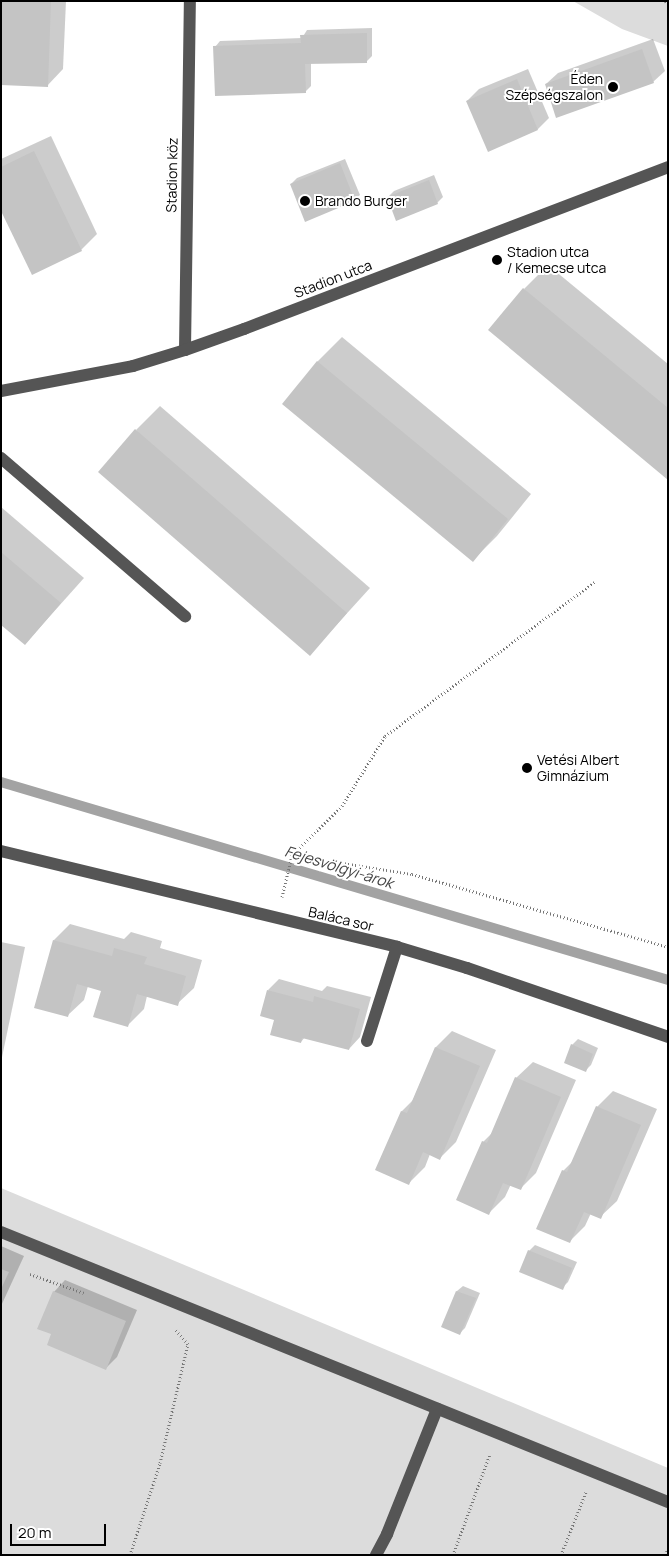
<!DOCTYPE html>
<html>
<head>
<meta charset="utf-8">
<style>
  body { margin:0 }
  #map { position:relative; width:669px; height:1556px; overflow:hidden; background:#fff; font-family:Manrope,sans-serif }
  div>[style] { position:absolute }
  .green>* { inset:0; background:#dcdcdc }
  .shadow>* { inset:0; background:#0003 }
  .stream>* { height:10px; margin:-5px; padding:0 5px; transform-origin:5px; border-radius:5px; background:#a3a3a3 }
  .building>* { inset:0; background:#c4c4c4 }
  .path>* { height:3px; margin-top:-1.5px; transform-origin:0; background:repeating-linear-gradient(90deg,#777 0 1px,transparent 0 3.5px) }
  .minor>* { height:12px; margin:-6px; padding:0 6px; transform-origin:6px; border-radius:6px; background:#555 }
  .dots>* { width:14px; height:14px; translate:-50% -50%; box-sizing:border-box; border:2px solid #fff; border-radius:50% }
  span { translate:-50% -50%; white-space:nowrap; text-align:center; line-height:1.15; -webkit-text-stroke:4px #fff; paint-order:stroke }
  .poi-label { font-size:14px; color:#000 }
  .right { translate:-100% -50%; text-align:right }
  .left { translate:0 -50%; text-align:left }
  .street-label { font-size:14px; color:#000 }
  .water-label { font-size:15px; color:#444; font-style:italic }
  .frame { position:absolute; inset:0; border:2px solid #000; pointer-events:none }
  .scale { position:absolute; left:10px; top:1524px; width:96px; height:22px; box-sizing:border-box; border:2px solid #000; border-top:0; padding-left:6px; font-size:15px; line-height:18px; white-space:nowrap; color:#000; -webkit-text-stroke:4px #fff; paint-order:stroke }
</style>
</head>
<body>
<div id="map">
  <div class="green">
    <div style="clip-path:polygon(573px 1px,668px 1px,668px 46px,622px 29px)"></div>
    <div style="clip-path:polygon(1px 1188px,668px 1468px,668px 1555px,1px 1555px)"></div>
  </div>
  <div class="shadow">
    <div style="clip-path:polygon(1px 1px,66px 1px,63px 69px,47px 86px)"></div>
    <div style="clip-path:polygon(372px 28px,372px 56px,367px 61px,311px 63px,311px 86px,305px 92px,215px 47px,220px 41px,302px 38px,307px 30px)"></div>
    <div style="clip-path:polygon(653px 39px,665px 71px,653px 82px,546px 84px,558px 73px)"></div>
    <div style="clip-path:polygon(528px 69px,549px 118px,538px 129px,488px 150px,467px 101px,479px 89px)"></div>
    <div style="clip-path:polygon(51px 136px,97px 234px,81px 250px,1px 208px,1px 159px)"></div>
    <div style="clip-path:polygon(345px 159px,360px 195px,354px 200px,291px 184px,297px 178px)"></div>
    <div style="clip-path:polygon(434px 175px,443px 197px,437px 203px,388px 197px,394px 191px)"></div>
    <div style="clip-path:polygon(548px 265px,668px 364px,668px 478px,524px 289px)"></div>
    <div style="clip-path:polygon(342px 337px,531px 494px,497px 536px,473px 560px,283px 404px,318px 361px)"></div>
    <div style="clip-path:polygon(160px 406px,370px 588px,310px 654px,136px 430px)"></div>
    <div style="clip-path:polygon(1px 507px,84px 578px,25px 644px,1px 624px)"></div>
    <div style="clip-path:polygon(70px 924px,124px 939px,131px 932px,162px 941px,160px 948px,202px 960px,194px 988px,177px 1004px,147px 996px,144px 1009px,127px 1026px,102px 990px,88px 986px,84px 1000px,67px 1016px,54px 940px)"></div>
    <div style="clip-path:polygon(1px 942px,25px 947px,1px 1062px)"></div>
    <div style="clip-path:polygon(279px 979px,322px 991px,327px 986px,371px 997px,360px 1037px,349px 1049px,305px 1037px,301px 1042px,268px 990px)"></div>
    <div style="clip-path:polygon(452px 1031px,496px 1050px,456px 1142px,440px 1158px,430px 1154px,425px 1167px,409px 1183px,377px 1169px,402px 1111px,413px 1100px,436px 1047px)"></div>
    <div style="clip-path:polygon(578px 1039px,598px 1048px,591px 1065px,586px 1070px,572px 1045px)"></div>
    <div style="clip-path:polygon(533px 1062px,576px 1080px,536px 1173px,520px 1189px,511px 1184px,505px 1197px,489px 1213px,483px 1142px,494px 1131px,516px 1078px)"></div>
    <div style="clip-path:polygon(613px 1091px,657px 1109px,617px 1201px,600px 1217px,591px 1213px,585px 1226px,569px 1242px,563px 1171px,574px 1160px,597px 1107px)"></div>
    <div style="clip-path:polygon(535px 1245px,577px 1262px,568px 1282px,562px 1288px,529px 1251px)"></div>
    <div style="clip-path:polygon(1px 1246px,24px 1256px,1px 1306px)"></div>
    <div style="clip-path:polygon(65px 1280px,137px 1310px,117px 1357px,106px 1368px,52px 1334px,54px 1292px)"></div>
    <div style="clip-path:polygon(463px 1286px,480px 1293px,465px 1328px,460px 1333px,443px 1327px,457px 1291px)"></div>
  </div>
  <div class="stream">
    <div style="left:1px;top:782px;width:696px;rotate:16.53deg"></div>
  </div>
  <div class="building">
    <div style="clip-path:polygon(1px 1px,51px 1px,48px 87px,1px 85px)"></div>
    <div style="clip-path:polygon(367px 33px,367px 63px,305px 64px,306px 93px,215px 96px,213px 46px,301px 43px,300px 35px)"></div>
    <div style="clip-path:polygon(642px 49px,654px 83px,556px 118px,545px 84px)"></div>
    <div style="clip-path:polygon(517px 79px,538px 130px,488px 152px,466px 101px)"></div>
    <div style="clip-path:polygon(34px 151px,82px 251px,32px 275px,1px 211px,1px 167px)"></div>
    <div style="clip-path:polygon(340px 163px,355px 201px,305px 222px,290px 184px)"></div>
    <div style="clip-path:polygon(429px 180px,438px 204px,396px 221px,387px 197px)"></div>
    <div style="clip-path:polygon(523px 288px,668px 408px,668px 480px,488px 330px)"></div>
    <div style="clip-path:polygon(317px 361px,508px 519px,473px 562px,282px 404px)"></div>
    <div style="clip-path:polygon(135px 429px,347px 613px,310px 656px,98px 472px)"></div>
    <div style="clip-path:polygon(1px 552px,61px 603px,25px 645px,1px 625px)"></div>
    <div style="clip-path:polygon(53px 940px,112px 956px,114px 948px,147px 957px,144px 964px,186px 976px,178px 1006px,137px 994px,128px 1027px,93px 1017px,101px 991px,77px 984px,68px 1017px,34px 1008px)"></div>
    <div style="clip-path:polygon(267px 990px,313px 1002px,314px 996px,360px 1009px,349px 1050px,302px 1038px,301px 1043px,270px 1035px,274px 1020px,260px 1016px)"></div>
    <div style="clip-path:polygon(571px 1044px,593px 1054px,586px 1072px,564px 1063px)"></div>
    <div style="clip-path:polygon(435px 1047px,480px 1066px,440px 1160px,423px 1152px,409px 1185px,375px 1170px,401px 1111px,407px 1113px)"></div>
    <div style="clip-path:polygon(515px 1077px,561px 1097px,521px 1190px,503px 1183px,489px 1215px,456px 1200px,482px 1141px,487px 1143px)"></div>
    <div style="clip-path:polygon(596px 1106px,641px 1125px,601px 1219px,584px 1212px,570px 1243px,536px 1229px,562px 1170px,567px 1172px)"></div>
    <div style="clip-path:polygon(528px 1250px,572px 1268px,563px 1290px,519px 1272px)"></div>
    <div style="clip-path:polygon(1px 1269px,9px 1272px,1px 1289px)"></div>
    <div style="clip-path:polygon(53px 1291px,126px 1321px,106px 1370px,47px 1345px,51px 1334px,37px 1329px)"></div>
    <div style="clip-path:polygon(456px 1291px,476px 1298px,460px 1335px,441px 1327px)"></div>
  </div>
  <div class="path">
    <div style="left:665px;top:1px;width:4px;rotate:34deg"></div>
    <div style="left:293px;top:855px;width:121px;rotate:9.1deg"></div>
    <div style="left:412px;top:874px;width:266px;rotate:15.9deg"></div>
    <div style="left:282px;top:897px;width:43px;rotate:-76.6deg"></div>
    <div style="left:292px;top:855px;width:70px;rotate:-44.4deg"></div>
    <div style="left:342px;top:806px;width:82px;rotate:-58.4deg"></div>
    <div style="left:385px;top:736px;width:262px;rotate:-36.3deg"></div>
    <div style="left:30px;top:1274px;width:57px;rotate:19.4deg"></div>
    <div style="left:130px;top:1555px;width:97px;rotate:-71.9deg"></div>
    <div style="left:160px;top:1463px;width:122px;rotate:-76.8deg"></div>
    <div style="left:188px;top:1344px;width:20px;rotate:-131deg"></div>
    <div style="left:453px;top:1555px;width:108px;rotate:-69.9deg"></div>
    <div style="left:561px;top:1555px;width:68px;rotate:-68.4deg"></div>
    <div style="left:665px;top:1555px;width:7px;rotate:-63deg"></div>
  </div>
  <div class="minor">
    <div style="left:185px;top:350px;width:349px;rotate:-89.2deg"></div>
    <div style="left:1px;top:391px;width:134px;rotate:-10.7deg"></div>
    <div style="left:133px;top:366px;width:54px;rotate:-17.1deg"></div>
    <div style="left:185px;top:350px;width:63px;rotate:-19.6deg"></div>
    <div style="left:244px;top:329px;width:454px;rotate:-20.9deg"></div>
    <div style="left:1px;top:458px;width:243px;rotate:40.7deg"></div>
    <div style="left:1px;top:851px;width:407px;rotate:13.6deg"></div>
    <div style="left:397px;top:947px;width:73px;rotate:16.7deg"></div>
    <div style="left:467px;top:968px;width:213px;rotate:18.9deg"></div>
    <div style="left:367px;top:1041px;width:99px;rotate:-72.3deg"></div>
    <div style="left:1px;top:1232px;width:720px;rotate:22.04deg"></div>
    <div style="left:376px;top:1555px;width:24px;rotate:-62deg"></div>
    <div style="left:387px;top:1534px;width:135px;rotate:-68.2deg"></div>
  </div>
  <div class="dots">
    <div style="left:613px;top:87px;background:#000"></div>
    <div style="left:305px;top:201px;background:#000"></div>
    <div style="left:497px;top:260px;background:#000"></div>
    <div style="left:527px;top:768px;background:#000"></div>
  </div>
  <div class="poi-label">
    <span class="right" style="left:603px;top:87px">Éden<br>Szépségszalon</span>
    <span class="left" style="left:315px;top:201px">Brando Burger</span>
    <span class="left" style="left:507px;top:260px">Stadion utca<br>/ Kemecse utca</span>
    <span class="left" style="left:537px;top:768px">Vetési Albert<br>Gimnázium</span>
  </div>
  <div class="street-label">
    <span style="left:172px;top:175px;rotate:-89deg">Stadion köz</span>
    <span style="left:333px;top:279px;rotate:-21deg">Stadion utca</span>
    <span style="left:341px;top:919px;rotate:13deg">Baláca sor</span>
  </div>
  <div class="water-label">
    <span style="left:339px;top:867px;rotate:17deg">Fejesvölgyi-árok</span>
  </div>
  <div class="frame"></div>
  <div class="scale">20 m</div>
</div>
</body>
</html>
